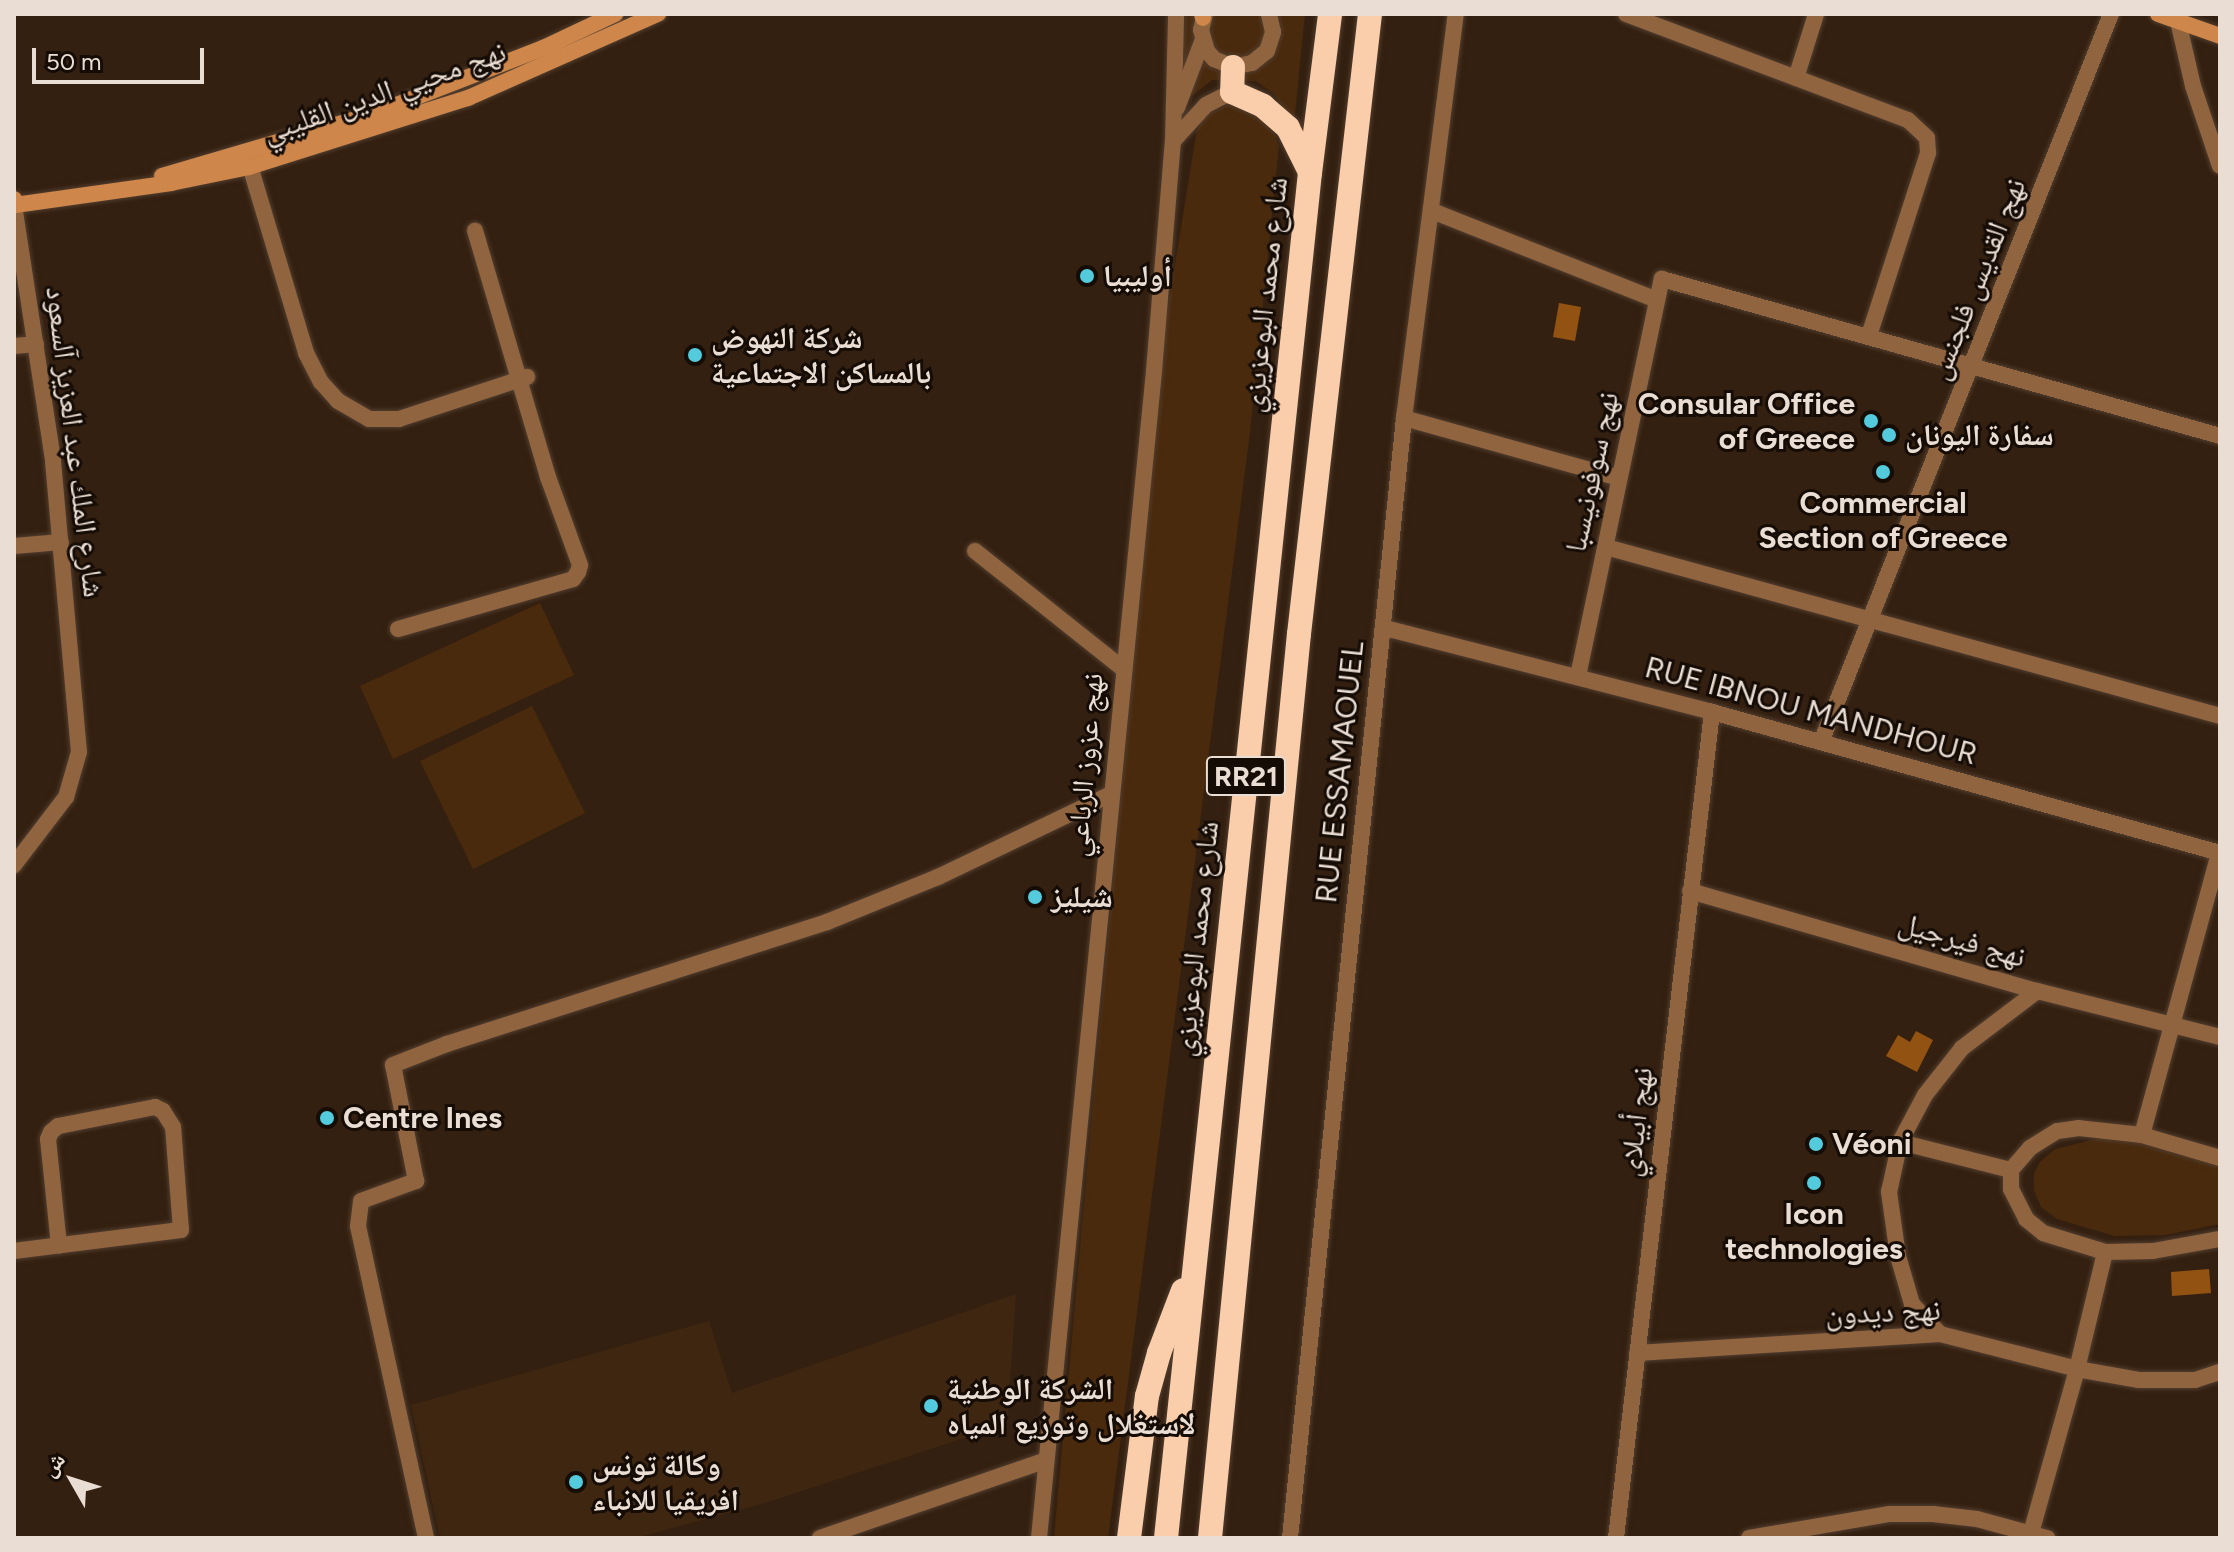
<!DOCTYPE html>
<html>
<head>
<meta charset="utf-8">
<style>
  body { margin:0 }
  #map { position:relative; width:2234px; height:1552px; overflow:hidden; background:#342010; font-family:Figtree,"Noto Naskh Arabic",sans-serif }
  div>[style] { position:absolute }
  .built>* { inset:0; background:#3f2611 }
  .green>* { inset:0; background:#4a2a0d }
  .water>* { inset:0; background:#925212 }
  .roads { filter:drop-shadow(0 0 2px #513e2f) drop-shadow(0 0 2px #513e2f) }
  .minor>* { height:16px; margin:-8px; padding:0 8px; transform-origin:8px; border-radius:8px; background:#916440 }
  .tertiary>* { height:16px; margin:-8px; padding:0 8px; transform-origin:8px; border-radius:8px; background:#916440 }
  .secondary>* { height:16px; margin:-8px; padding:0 8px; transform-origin:8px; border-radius:8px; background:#ce864a }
  .motorway>* { height:24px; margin:-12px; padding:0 12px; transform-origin:12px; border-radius:12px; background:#facdab }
  .dots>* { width:22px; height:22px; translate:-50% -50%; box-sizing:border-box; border:4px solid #150c06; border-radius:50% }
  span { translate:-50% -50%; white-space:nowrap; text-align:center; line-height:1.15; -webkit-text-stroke:6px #150c06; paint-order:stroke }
  .shield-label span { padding:2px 6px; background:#150c06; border:2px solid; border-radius:6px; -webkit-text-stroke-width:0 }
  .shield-label { font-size:28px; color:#eaddd3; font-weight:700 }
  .street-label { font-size:30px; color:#eaddd3 }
  .poi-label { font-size:30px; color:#eaddd3; font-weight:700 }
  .left { translate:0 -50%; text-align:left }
  .right { translate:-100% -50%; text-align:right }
  .frame { position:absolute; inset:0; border:16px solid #eaddd3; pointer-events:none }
  .north { position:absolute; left:32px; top:1440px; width:80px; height:80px; -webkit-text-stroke:6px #150c06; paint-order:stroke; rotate:309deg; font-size:22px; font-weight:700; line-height:32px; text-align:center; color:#eaddd3 }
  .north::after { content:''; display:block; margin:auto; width:28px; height:36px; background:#eaddd3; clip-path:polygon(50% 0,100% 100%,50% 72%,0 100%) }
  .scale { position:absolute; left:32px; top:48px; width:172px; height:36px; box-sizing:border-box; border:4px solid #eaddd3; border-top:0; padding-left:10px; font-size:24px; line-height:28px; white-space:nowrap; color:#eaddd3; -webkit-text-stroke:6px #150c06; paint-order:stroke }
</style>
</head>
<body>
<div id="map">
  <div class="built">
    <div style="clip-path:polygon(1016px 1294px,1007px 1424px,765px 1503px,636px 1538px,440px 1538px,411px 1405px,709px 1321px,732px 1393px)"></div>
  </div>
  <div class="green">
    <div style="clip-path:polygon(1185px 14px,1305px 14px,1294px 124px,1274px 94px,1256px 81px,1212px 80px,1182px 104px)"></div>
    <div style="clip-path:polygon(1233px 102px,1269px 118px,1279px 146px,1250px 432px,1108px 1538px,1054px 1538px,1160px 357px,1197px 129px,1207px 114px)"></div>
    <div style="clip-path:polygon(540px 603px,574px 675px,393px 759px,360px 686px)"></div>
    <div style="clip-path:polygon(532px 706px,585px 813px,473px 869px,420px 761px)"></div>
    <div style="clip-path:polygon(2100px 1138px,2145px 1144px,2220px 1167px,2220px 1224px,2165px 1235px,2115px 1236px,2057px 1219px,2041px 1207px,2034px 1190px,2034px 1174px,2040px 1162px,2055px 1149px)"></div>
  </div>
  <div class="water">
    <div style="clip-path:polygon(1559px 303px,1581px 307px,1575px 341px,1553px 337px)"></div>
    <div style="clip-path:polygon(1916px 1031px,1933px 1040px,1917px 1072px,1886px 1056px,1898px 1035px,1910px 1042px)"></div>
    <div style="clip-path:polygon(2209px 1269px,2211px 1293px,2172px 1296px,2171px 1272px)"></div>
  </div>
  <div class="roads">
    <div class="minor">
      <div style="left:1626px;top:14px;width:301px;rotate:20.6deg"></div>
      <div style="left:1908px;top:120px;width:26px;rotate:43deg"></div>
      <div style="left:1927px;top:138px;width:15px;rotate:86deg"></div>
      <div style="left:1928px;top:153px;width:192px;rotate:107.9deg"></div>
      <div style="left:1796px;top:78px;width:67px;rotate:-72.6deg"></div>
      <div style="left:247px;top:156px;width:206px;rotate:73.3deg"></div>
      <div style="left:306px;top:353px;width:33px;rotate:63deg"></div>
      <div style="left:321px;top:382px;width:25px;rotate:48deg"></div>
      <div style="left:338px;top:401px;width:36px;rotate:30deg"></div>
      <div style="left:369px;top:419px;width:30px"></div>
      <div style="left:399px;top:419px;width:135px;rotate:-18.2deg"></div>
      <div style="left:1432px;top:211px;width:242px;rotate:21.6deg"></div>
      <div style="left:14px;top:346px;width:22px;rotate:-5deg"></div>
      <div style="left:1404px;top:418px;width:223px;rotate:15.6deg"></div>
      <div style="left:14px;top:546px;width:47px;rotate:-4.9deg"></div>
      <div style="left:1606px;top:547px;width:637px;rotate:15.39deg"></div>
      <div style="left:975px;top:551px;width:188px;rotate:38.5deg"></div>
      <div style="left:1385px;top:628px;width:338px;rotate:14.4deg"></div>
      <div style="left:1712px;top:712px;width:527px;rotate:15.51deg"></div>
      <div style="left:398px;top:629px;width:182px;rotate:-15.9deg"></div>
      <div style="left:573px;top:579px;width:9px;rotate:-54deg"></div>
      <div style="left:578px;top:572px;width:7px;rotate:-74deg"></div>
      <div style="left:580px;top:565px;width:94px;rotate:-110deg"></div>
      <div style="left:548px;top:477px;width:257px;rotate:-106.5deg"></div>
      <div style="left:1578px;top:676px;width:406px;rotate:-78.1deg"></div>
      <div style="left:1662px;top:279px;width:580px;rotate:15.71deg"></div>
      <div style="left:1821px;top:742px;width:784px;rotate:-68.28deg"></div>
      <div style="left:1690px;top:891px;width:361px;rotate:16.1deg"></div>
      <div style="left:2037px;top:991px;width:189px;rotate:14.1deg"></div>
      <div style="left:2142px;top:1135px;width:292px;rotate:-74.7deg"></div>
      <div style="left:1900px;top:1142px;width:114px;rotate:14.2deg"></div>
      <div style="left:2220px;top:1158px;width:81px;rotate:-163.6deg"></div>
      <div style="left:2142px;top:1135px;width:63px;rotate:-173.7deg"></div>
      <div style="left:2079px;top:1128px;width:22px;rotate:172deg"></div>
      <div style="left:2057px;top:1131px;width:32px;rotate:148deg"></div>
      <div style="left:2030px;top:1148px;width:29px;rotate:131deg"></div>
      <div style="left:2011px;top:1170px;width:19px;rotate:90deg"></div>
      <div style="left:2011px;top:1189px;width:34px;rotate:63deg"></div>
      <div style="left:2026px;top:1219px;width:22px;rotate:39deg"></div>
      <div style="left:2043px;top:1233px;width:65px;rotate:17deg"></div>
      <div style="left:2105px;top:1252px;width:48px;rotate:-1.2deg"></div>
      <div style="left:2153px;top:1251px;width:68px;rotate:-10.2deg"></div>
      <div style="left:14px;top:1251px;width:168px;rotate:-7.2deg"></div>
      <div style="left:181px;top:1230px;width:103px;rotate:-94.4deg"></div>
      <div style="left:173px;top:1127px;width:19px;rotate:-122deg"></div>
      <div style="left:163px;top:1111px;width:9px;rotate:-153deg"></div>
      <div style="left:155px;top:1107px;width:99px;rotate:168.9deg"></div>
      <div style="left:58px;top:1126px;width:9px;rotate:139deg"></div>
      <div style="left:51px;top:1132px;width:8px;rotate:113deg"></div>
      <div style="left:48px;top:1139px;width:107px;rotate:84.1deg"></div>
      <div style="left:1940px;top:1334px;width:41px;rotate:-133deg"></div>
      <div style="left:1912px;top:1304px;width:50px;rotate:-106.3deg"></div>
      <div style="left:1898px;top:1256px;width:65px;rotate:-98deg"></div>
      <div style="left:1889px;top:1192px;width:51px;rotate:-77.6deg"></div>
      <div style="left:1900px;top:1142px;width:53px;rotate:-62deg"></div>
      <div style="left:1925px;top:1095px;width:60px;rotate:-51.8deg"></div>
      <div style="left:1962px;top:1048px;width:94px;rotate:-37.2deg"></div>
      <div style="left:1637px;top:1353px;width:304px;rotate:-3.6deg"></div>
      <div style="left:1940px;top:1334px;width:141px;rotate:14.3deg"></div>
      <div style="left:2077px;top:1369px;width:63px;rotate:10.1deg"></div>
      <div style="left:2139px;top:1380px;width:56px"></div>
      <div style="left:2195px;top:1380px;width:26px;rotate:-18deg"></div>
      <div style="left:2031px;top:1533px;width:170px;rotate:-74.3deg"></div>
      <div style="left:2077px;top:1369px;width:120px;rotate:-76.5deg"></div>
      <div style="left:426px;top:1538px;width:319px;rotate:-102.3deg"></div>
      <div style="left:358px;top:1226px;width:25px;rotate:-83deg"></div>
      <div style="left:361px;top:1201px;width:59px;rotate:-20deg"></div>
      <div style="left:416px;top:1181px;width:118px;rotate:-101.2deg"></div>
      <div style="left:393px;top:1065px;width:58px;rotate:-21.3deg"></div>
      <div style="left:447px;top:1044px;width:399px;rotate:-17.8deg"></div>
      <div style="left:827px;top:922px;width:120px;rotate:-22.1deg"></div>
      <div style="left:938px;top:877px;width:192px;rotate:-25.6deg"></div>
      <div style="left:1290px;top:1538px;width:1126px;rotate:-84.19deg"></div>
      <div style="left:1404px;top:418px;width:407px;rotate:-82.7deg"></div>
      <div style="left:1616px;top:1538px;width:832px;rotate:-83.37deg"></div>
      <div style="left:1749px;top:1538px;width:143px;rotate:-9.7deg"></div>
      <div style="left:1890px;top:1514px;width:43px"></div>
      <div style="left:1933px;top:1514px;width:44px;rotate:6.5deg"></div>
      <div style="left:1977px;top:1519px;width:73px;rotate:15.2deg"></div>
    </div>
    <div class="tertiary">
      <div style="left:1205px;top:14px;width:16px;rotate:104deg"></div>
      <div style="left:1201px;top:30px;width:22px;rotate:74deg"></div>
      <div style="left:1207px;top:51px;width:11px;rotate:49deg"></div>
      <div style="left:1214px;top:59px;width:21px;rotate:23deg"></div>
      <div style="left:1233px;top:67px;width:19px;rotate:-12deg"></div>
      <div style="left:1252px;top:63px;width:19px;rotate:-39deg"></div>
      <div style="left:1267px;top:51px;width:20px;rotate:-72deg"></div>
      <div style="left:1273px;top:32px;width:18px;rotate:-103deg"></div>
      <div style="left:2178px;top:21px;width:67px;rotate:77deg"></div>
      <div style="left:2193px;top:86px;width:84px;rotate:71.4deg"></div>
      <div style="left:1177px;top:108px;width:71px;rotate:-69.3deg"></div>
      <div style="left:1173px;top:141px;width:49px;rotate:-47.5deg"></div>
      <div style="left:1206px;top:105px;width:29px;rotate:-27deg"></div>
      <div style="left:14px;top:205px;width:259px;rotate:81.3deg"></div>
      <div style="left:53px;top:461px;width:292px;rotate:84.9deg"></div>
      <div style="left:79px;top:752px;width:47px;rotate:106.1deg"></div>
      <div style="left:66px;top:797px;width:86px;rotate:127.4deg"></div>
      <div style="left:820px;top:1538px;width:239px;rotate:-19deg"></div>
      <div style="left:1039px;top:1538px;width:1173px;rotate:-84.37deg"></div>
      <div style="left:1154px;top:371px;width:231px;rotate:-85.3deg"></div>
      <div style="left:1173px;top:141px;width:127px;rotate:-88.6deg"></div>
    </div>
    <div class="secondary">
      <div style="left:1202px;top:14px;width:4px;rotate:76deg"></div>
      <div style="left:2158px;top:14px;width:66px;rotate:19.5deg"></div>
      <div style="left:162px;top:176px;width:220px;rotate:-16.4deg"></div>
      <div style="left:373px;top:114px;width:182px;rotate:-21.2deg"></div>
      <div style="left:543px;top:48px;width:80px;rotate:-25.3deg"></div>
      <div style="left:14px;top:199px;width:6px;rotate:81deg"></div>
      <div style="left:15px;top:205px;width:158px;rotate:-8deg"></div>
      <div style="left:171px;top:183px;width:80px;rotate:-11.6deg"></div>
      <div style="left:249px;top:167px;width:230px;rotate:-17.5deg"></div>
      <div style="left:468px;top:98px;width:208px;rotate:-23.9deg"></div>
    </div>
    <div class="motorway">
      <div style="left:1233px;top:67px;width:25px;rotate:92deg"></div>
      <div style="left:1232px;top:92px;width:34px;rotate:24deg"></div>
      <div style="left:1263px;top:106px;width:33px;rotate:41deg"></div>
      <div style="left:1288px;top:128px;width:49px;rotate:63.4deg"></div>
      <div style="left:1129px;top:1538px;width:143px;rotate:-82.8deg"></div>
      <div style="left:1147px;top:1396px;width:45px;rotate:-74.4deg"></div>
      <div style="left:1159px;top:1353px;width:67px;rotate:-69.1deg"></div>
      <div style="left:1166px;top:1538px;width:1373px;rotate:-83.98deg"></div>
      <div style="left:1310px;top:173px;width:160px;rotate:-82.8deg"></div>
      <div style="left:1210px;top:1538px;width:908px;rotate:-84.38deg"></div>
      <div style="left:1299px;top:634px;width:624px;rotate:-83.47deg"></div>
    </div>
  </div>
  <div class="dots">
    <div style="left:1087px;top:276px;background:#54cadd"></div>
    <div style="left:695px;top:355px;background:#54cadd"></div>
    <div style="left:1871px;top:421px;background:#54cadd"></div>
    <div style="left:1889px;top:435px;background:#54cadd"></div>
    <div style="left:1883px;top:472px;background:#54cadd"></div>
    <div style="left:1035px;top:897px;background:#54cadd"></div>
    <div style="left:327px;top:1118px;background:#54cadd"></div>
    <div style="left:1816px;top:1144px;background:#54cadd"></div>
    <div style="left:1814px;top:1183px;background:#54cadd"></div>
    <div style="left:931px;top:1406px;background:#54cadd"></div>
    <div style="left:576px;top:1482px;background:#54cadd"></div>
  </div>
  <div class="shield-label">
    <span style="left:1246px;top:776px">RR21</span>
  </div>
  <div class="street-label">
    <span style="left:384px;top:92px;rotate:-19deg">نهج محيي الدين القليبي</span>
    <span style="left:1977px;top:279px;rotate:-68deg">نهج القديس فلجنس</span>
    <span style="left:1265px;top:295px;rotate:-84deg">شارع محمد البوعزيزي</span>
    <span style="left:75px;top:442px;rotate:83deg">شارع الملك عبد العزيز آلسعود</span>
    <span style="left:1592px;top:472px;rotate:-78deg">نهج سوفونيسبا</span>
    <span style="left:1811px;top:711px;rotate:15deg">RUE IBNOU MANDHOUR</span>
    <span style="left:1085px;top:765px;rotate:-85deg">نهج عزوز الرباعي</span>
    <span style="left:1340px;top:772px;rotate:-84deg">RUE ESSAMAOUEL</span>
    <span style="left:1196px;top:939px;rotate:-84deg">شارع محمد البوعزيزي</span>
    <span style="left:1962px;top:940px;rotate:16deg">نهج فيرجيل</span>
    <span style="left:1636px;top:1122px;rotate:-83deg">نهج أبيلاي</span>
    <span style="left:1883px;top:1312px;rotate:-2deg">نهج ديدون</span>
  </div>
  <div class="poi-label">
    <span class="left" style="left:1103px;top:276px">أوليبيا</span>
    <span class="left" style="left:711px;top:355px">شركة النهوض<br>بالمساكن الاجتماعية</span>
    <span class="right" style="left:1855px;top:421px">Consular Office<br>of Greece</span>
    <span class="left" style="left:1905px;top:435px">سفارة اليونان</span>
    <span style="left:1883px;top:520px">Commercial<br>Section of Greece</span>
    <span class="left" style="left:1051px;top:897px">شيليز</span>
    <span class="left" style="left:343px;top:1118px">Centre Ines</span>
    <span class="left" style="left:1832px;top:1144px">Véoni</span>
    <span style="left:1814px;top:1231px">Icon<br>technologies</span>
    <span class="left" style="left:947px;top:1406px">الشركة الوطنية<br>لاستغلال وتوزيع المياه</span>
    <span class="left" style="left:592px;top:1482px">وكالة تونس<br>افريقيا للانباء</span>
  </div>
  <div class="frame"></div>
  <div class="north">ش</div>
  <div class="scale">50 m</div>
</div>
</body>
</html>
